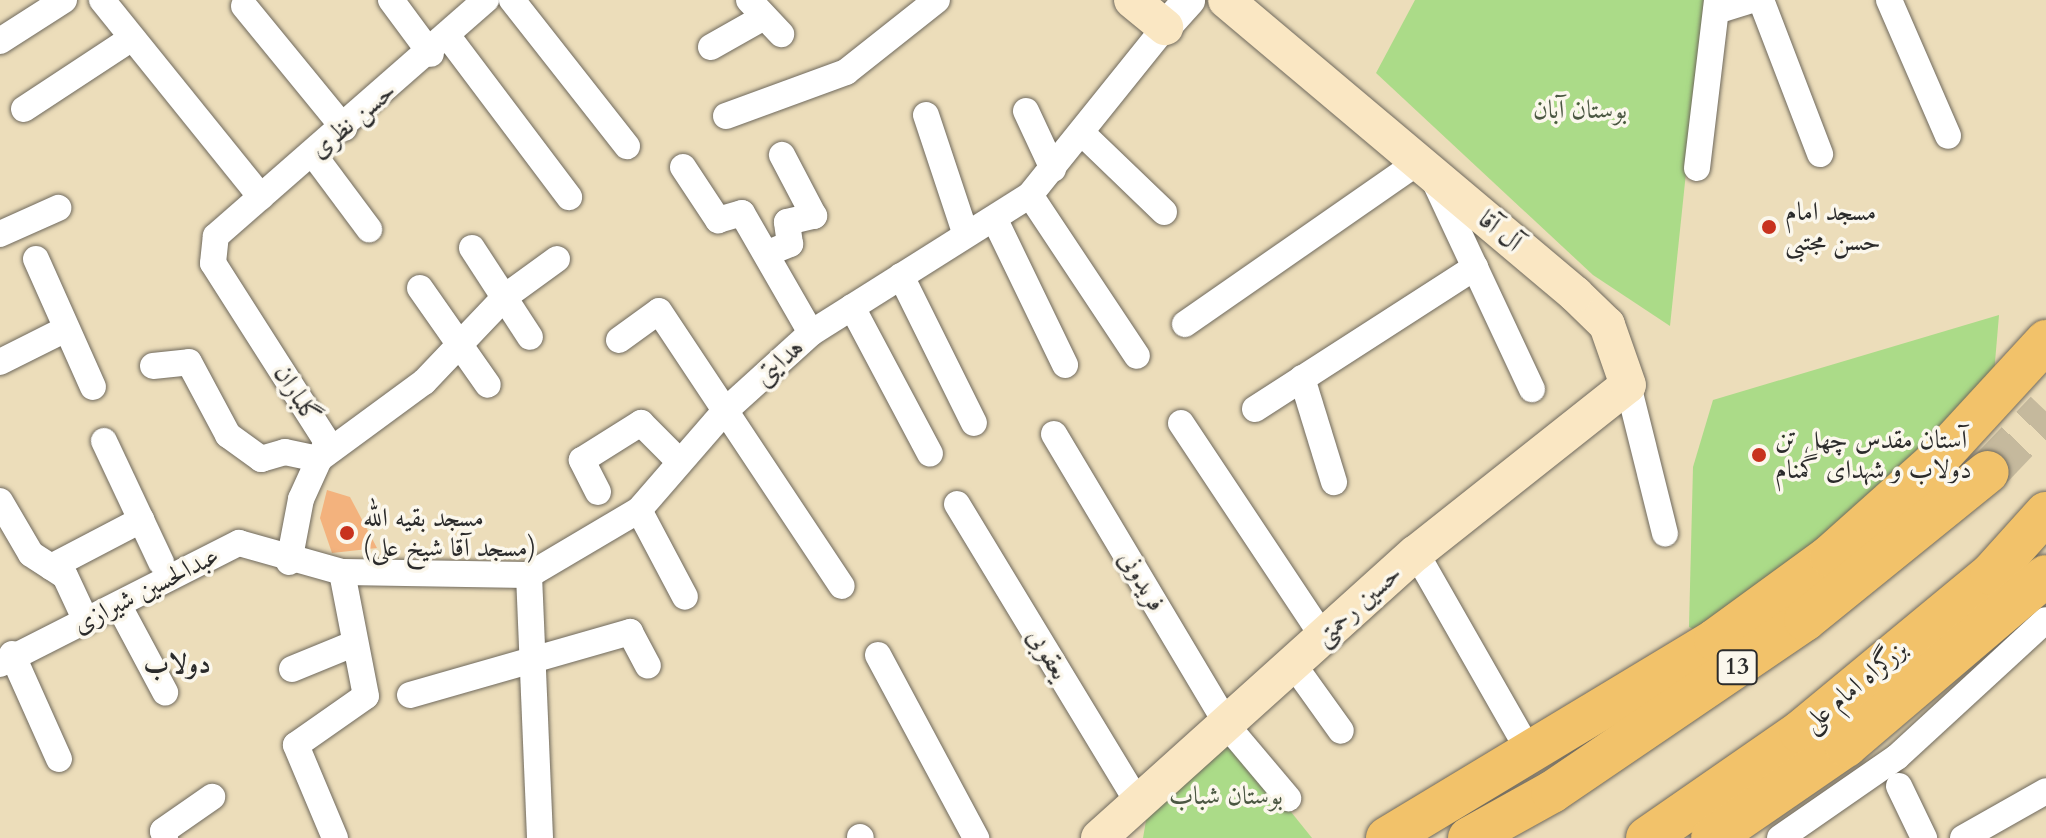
<!DOCTYPE html>
<html>
<head>
<meta charset="utf-8">
<style>
  body { margin:0 }
  #map { position:relative; width:2046px; height:838px; overflow:hidden; background:#ecddba; font-family:Cardo,Amiri,serif }
  div>[style] { position:absolute }
  .green>* { inset:0; background:#abdb88 }
  .building>* { inset:0; background:#f3b27d }
  .trunk-tunnel>* { height:42px; margin-top:-21px; transform-origin:0; background:repeating-linear-gradient(90deg,#c5b99d 0 42px,transparent 0 63px) }
  .roads { filter:drop-shadow(0 0 2px #6f695d) drop-shadow(0 0 2px #6f695d) }
  .minor>* { height:26px; margin:-13px; padding:0 13px; transform-origin:13px; border-radius:13px; background:#fff }
  .tertiary>* { height:32px; margin:-16px; padding:0 16px; transform-origin:16px; border-radius:16px; background:#fff }
  .secondary>* { height:36px; margin:-18px; padding:0 18px; transform-origin:18px; border-radius:18px; background:#fae7c3 }
  .trunk>* { height:42px; margin:-21px; padding:0 21px; transform-origin:21px; border-radius:21px; background:#f2c26a }
  .dots>* { width:22px; height:22px; translate:-50% -50%; box-sizing:border-box; border:4px solid #fbf7ec; border-radius:50% }
  span { translate:-50% -50%; white-space:nowrap; text-align:center; line-height:1.15; -webkit-text-stroke:7px #fbf7ec; paint-order:stroke }
  .shield-label span { padding:2px 6px; background:#fbf7ec; border:2px solid; border-radius:6px; -webkit-text-stroke-width:0 }
  .shield-label { font-size:24px; color:#2b2b2b; font-weight:700 }
  .park-label { font-size:26px; color:#4b5742 }
  .street-label { font-size:26px; color:#2b2b2b }
  .poi-label { font-size:26px; color:#2b2b2b }
  .left { translate:0 -50%; text-align:left }
  .neighbourhood-label { font-size:28px; color:#2b2b2b; font-weight:700 }
</style>
</head>
<body>
<div id="map">
  <div class="green">
    <div style="clip-path:polygon(1415px 0,1704px 0,1670px 326px,1593px 275px,1376px 73px)"></div>
    <div style="clip-path:polygon(1999px 315px,1994px 374px,1886px 498px,1717px 641px,1689px 627px,1693px 467px,1713px 400px)"></div>
    <div style="clip-path:polygon(1230px 736px,1312px 838px,1143px 838px,1147px 815px)"></div>
  </div>
  <div class="building">
    <div style="clip-path:polygon(327px 490px,350px 497px,377px 548px,332px 553px,320px 518px)"></div>
  </div>
  <div class="trunk-tunnel">
    <div style="left:1988px;top:472px;width:84px;rotate:-46.4deg"></div>
  </div>
  <div class="roads">
    <div class="minor">
      <div style="left:102px;top:0;width:253px;rotate:51.1deg"></div>
      <div style="left:391px;top:0;width:67px;rotate:53.5deg"></div>
      <div style="left:512px;top:0;width:186px;rotate:51.8deg"></div>
      <div style="left:749px;top:0;width:47px;rotate:46.7deg"></div>
      <div style="left:1761px;top:0;width:165px;rotate:69deg"></div>
      <div style="left:1889px;top:0;width:148px;rotate:66.5deg"></div>
      <div style="left:244px;top:6px;width:158px;rotate:50.7deg"></div>
      <div style="left:1716px;top:11px;width:37px;rotate:-17deg"></div>
      <div style="left:450px;top:39px;width:198px;rotate:53deg"></div>
      <div style="left:0;top:41px;width:76px;rotate:-32.6deg"></div>
      <div style="left:711px;top:47px;width:61px;rotate:-29.5deg"></div>
      <div style="left:24px;top:109px;width:129px;rotate:-33.3deg"></div>
      <div style="left:1026px;top:111px;width:64px;rotate:65deg"></div>
      <div style="left:926px;top:115px;width:126px;rotate:71.6deg"></div>
      <div style="left:726px;top:116px;width:128px;rotate:-20.1deg"></div>
      <div style="left:846px;top:72px;width:116px;rotate:-38.4deg"></div>
      <div style="left:1084px;top:135px;width:111px;rotate:43.9deg"></div>
      <div style="left:313px;top:154px;width:94px;rotate:53.3deg"></div>
      <div style="left:683px;top:167px;width:64px;rotate:56.6deg"></div>
      <div style="left:718px;top:220px;width:25px;rotate:-16deg"></div>
      <div style="left:742px;top:213px;width:138px;rotate:60.1deg"></div>
      <div style="left:1697px;top:168px;width:169px;rotate:-83.2deg"></div>
      <div style="left:1434px;top:180px;width:231px;rotate:64.9deg"></div>
      <div style="left:1030px;top:195px;width:193px;rotate:56.4deg"></div>
      <div style="left:995px;top:220px;width:161px;rotate:64.2deg"></div>
      <div style="left:0;top:234px;width:64px;rotate:-24.1deg"></div>
      <div style="left:472px;top:248px;width:106px;rotate:56.9deg"></div>
      <div style="left:768px;top:253px;width:24px;rotate:-22deg"></div>
      <div style="left:790px;top:244px;width:22px;rotate:-98deg"></div>
      <div style="left:787px;top:222px;width:28px;rotate:-13deg"></div>
      <div style="left:814px;top:216px;width:69px;rotate:-117.7deg"></div>
      <div style="left:36px;top:259px;width:140px;rotate:66deg"></div>
      <div style="left:901px;top:276px;width:164px;rotate:63.6deg"></div>
      <div style="left:420px;top:288px;width:118px;rotate:55deg"></div>
      <div style="left:852px;top:307px;width:166px;rotate:62deg"></div>
      <div style="left:1185px;top:324px;width:284px;rotate:-34.8deg"></div>
      <div style="left:619px;top:340px;width:49px;rotate:-35.9deg"></div>
      <div style="left:659px;top:311px;width:330px;rotate:56.4deg"></div>
      <div style="left:0;top:362px;width:74px;rotate:-26.6deg"></div>
      <div style="left:153px;top:366px;width:36px;rotate:-6deg"></div>
      <div style="left:189px;top:362px;width:83px;rotate:61.9deg"></div>
      <div style="left:228px;top:435px;width:41px;rotate:36deg"></div>
      <div style="left:261px;top:459px;width:25px;rotate:-16deg"></div>
      <div style="left:285px;top:452px;width:35px;rotate:12deg"></div>
      <div style="left:319px;top:459px;width:130px;rotate:-36.3deg"></div>
      <div style="left:424px;top:382px;width:119px;rotate:-46.4deg"></div>
      <div style="left:506px;top:296px;width:63px;rotate:-36deg"></div>
      <div style="left:1302px;top:378px;width:109px;rotate:72.9deg"></div>
      <div style="left:1628px;top:385px;width:153px;rotate:76deg"></div>
      <div style="left:1255px;top:409px;width:262px;rotate:-32.8deg"></div>
      <div style="left:1181px;top:423px;width:257px;rotate:56.4deg"></div>
      <div style="left:1054px;top:434px;width:342px;rotate:59.2deg"></div>
      <div style="left:1229px;top:728px;width:92px;rotate:49.9deg"></div>
      <div style="left:104px;top:441px;width:134px;rotate:64.8deg"></div>
      <div style="left:598px;top:492px;width:36px;rotate:-117deg"></div>
      <div style="left:582px;top:460px;width:70px;rotate:-32.1deg"></div>
      <div style="left:641px;top:423px;width:54px;rotate:45deg"></div>
      <div style="left:0;top:501px;width:61px;rotate:59.7deg"></div>
      <div style="left:31px;top:554px;width:40px;rotate:32.9deg"></div>
      <div style="left:65px;top:576px;width:50px;rotate:65deg"></div>
      <div style="left:957px;top:504px;width:352px;rotate:58.8deg"></div>
      <div style="left:639px;top:510px;width:98px;rotate:62.1deg"></div>
      <div style="left:1416px;top:553px;width:226px;rotate:60.3deg"></div>
      <div style="left:289px;top:562px;width:64px;rotate:-79.2deg"></div>
      <div style="left:301px;top:499px;width:63px;rotate:-65.5deg"></div>
      <div style="left:327px;top:442px;width:212px;rotate:-122.5deg"></div>
      <div style="left:213px;top:263px;width:27px;rotate:-84deg"></div>
      <div style="left:216px;top:236px;width:359px;rotate:-41.2deg"></div>
      <div style="left:51px;top:567px;width:102px;rotate:-27.6deg"></div>
      <div style="left:529px;top:575px;width:263px;rotate:87.6deg"></div>
      <div style="left:119px;top:606px;width:98px;rotate:61.9deg"></div>
      <div style="left:12px;top:654px;width:115px;rotate:65.9deg"></div>
      <div style="left:878px;top:655px;width:208px;rotate:61.8deg"></div>
      <div style="left:0;top:664px;width:268px;rotate:-26.9deg"></div>
      <div style="left:239px;top:543px;width:107px;rotate:15.7deg"></div>
      <div style="left:342px;top:572px;width:187px;rotate:0.9deg"></div>
      <div style="left:529px;top:575px;width:128px;rotate:-30.6deg"></div>
      <div style="left:639px;top:510px;width:130px;rotate:-49.1deg"></div>
      <div style="left:724px;top:412px;width:118px;rotate:-42.2deg"></div>
      <div style="left:811px;top:333px;width:259px;rotate:-32.2deg"></div>
      <div style="left:1030px;top:195px;width:216px;rotate:-51.2deg"></div>
      <div style="left:1293px;top:664px;width:82px;rotate:54.4deg"></div>
      <div style="left:292px;top:669px;width:66px;rotate:-22.3deg"></div>
      <div style="left:410px;top:695px;width:229px;rotate:-16deg"></div>
      <div style="left:630px;top:632px;width:38px;rotate:62deg"></div>
      <div style="left:1899px;top:786px;width:58px;rotate:64.3deg"></div>
      <div style="left:860px;top:837px;width:1px;rotate:45deg"></div>
      <div style="left:165px;top:838px;width:7px;rotate:-106deg"></div>
      <div style="left:163px;top:831px;width:60px;rotate:-34.8deg"></div>
      <div style="left:335px;top:838px;width:101px;rotate:-112.8deg"></div>
      <div style="left:296px;top:745px;width:85px;rotate:-35deg"></div>
      <div style="left:366px;top:696px;width:126px;rotate:-101deg"></div>
      <div style="left:1780px;top:838px;width:142px;rotate:-34.7deg"></div>
      <div style="left:1897px;top:757px;width:202px;rotate:-42.6deg"></div>
      <div style="left:1963px;top:838px;width:95px;rotate:-29.5deg"></div>
    </div>
    <div class="tertiary">
      <div style="left:1165px;top:27px;width:36px;rotate:-48deg"></div>
    </div>
    <div class="secondary">
      <div style="left:1132px;top:0;width:43px;rotate:39.3deg"></div>
      <div style="left:1099px;top:838px;width:426px;rotate:-42deg"></div>
      <div style="left:1416px;top:553px;width:270px;rotate:-38.4deg"></div>
      <div style="left:1628px;top:385px;width:64px;rotate:-109.3deg"></div>
      <div style="left:1607px;top:325px;width:45px;rotate:-135.9deg"></div>
      <div style="left:1575px;top:294px;width:456px;rotate:-139.9deg"></div>
    </div>
    <div class="trunk">
      <div style="left:1387px;top:838px;width:383px;rotate:-31.1deg"></div>
      <div style="left:1715px;top:640px;width:142px;rotate:-36.1deg"></div>
      <div style="left:1830px;top:556px;width:140px;rotate:-41.8deg"></div>
      <div style="left:1934px;top:463px;width:166px;rotate:-47.4deg"></div>
      <div style="left:1469px;top:838px;width:95px;rotate:-29deg"></div>
      <div style="left:1552px;top:792px;width:306px;rotate:-34.2deg"></div>
      <div style="left:1805px;top:620px;width:235px;rotate:-39deg"></div>
      <div style="left:1647px;top:838px;width:186px;rotate:-34.7deg"></div>
      <div style="left:1800px;top:732px;width:248px;rotate:-39.6deg"></div>
      <div style="left:1991px;top:574px;width:82px;rotate:-48deg"></div>
      <div style="left:1712px;top:838px;width:163px;rotate:-34.5deg"></div>
      <div style="left:1846px;top:746px;width:262px;rotate:-40.4deg"></div>
    </div>
  </div>
  <div class="dots">
    <div style="left:1769px;top:227px;background:#c8321e"></div>
    <div style="left:1759px;top:455px;background:#c8321e"></div>
    <div style="left:347px;top:533px;background:#c8321e"></div>
  </div>
  <div class="shield-label">
    <span style="left:1737px;top:667px">13</span>
  </div>
  <div class="park-label">
    <span style="left:1580px;top:110px">بوستان آبان</span>
    <span style="left:1226px;top:796px">بوستان شباب</span>
  </div>
  <div class="street-label">
    <span style="left:353px;top:120px;rotate:-40deg">حسن نظری</span>
    <span style="left:1500px;top:231px;rotate:40deg">آل آقا</span>
    <span style="left:779px;top:362px;rotate:-42deg">هدایتی</span>
    <span style="left:297px;top:394px;rotate:58deg">گلباران</span>
    <span style="left:1142px;top:581px;rotate:59deg">فریدونی</span>
    <span style="left:146px;top:590px;rotate:-27deg">عبدالحسین شیرازی</span>
    <span style="left:1358px;top:605px;rotate:-42deg">حسین رحمتی</span>
    <span style="left:1048px;top:654px;rotate:59deg">یعقوبی</span>
    <span style="left:1855px;top:686px;rotate:-40deg">بزرگراه امام علی</span>
  </div>
  <div class="poi-label">
    <span class="left" style="left:1785px;top:227px">مسجد امام<br>حسن مجتبی</span>
    <span class="left" style="left:1775px;top:455px">آستان مقدس چهل تن<br>دولاب و شهدای گمنام</span>
    <span class="left" style="left:363px;top:533px">مسجد بقیه الله<br>(مسجد آقا شیخ علی)</span>
  </div>
  <div class="neighbourhood-label">
    <span style="left:177px;top:664px">دولاب</span>
  </div>
</div>
</body>
</html>
